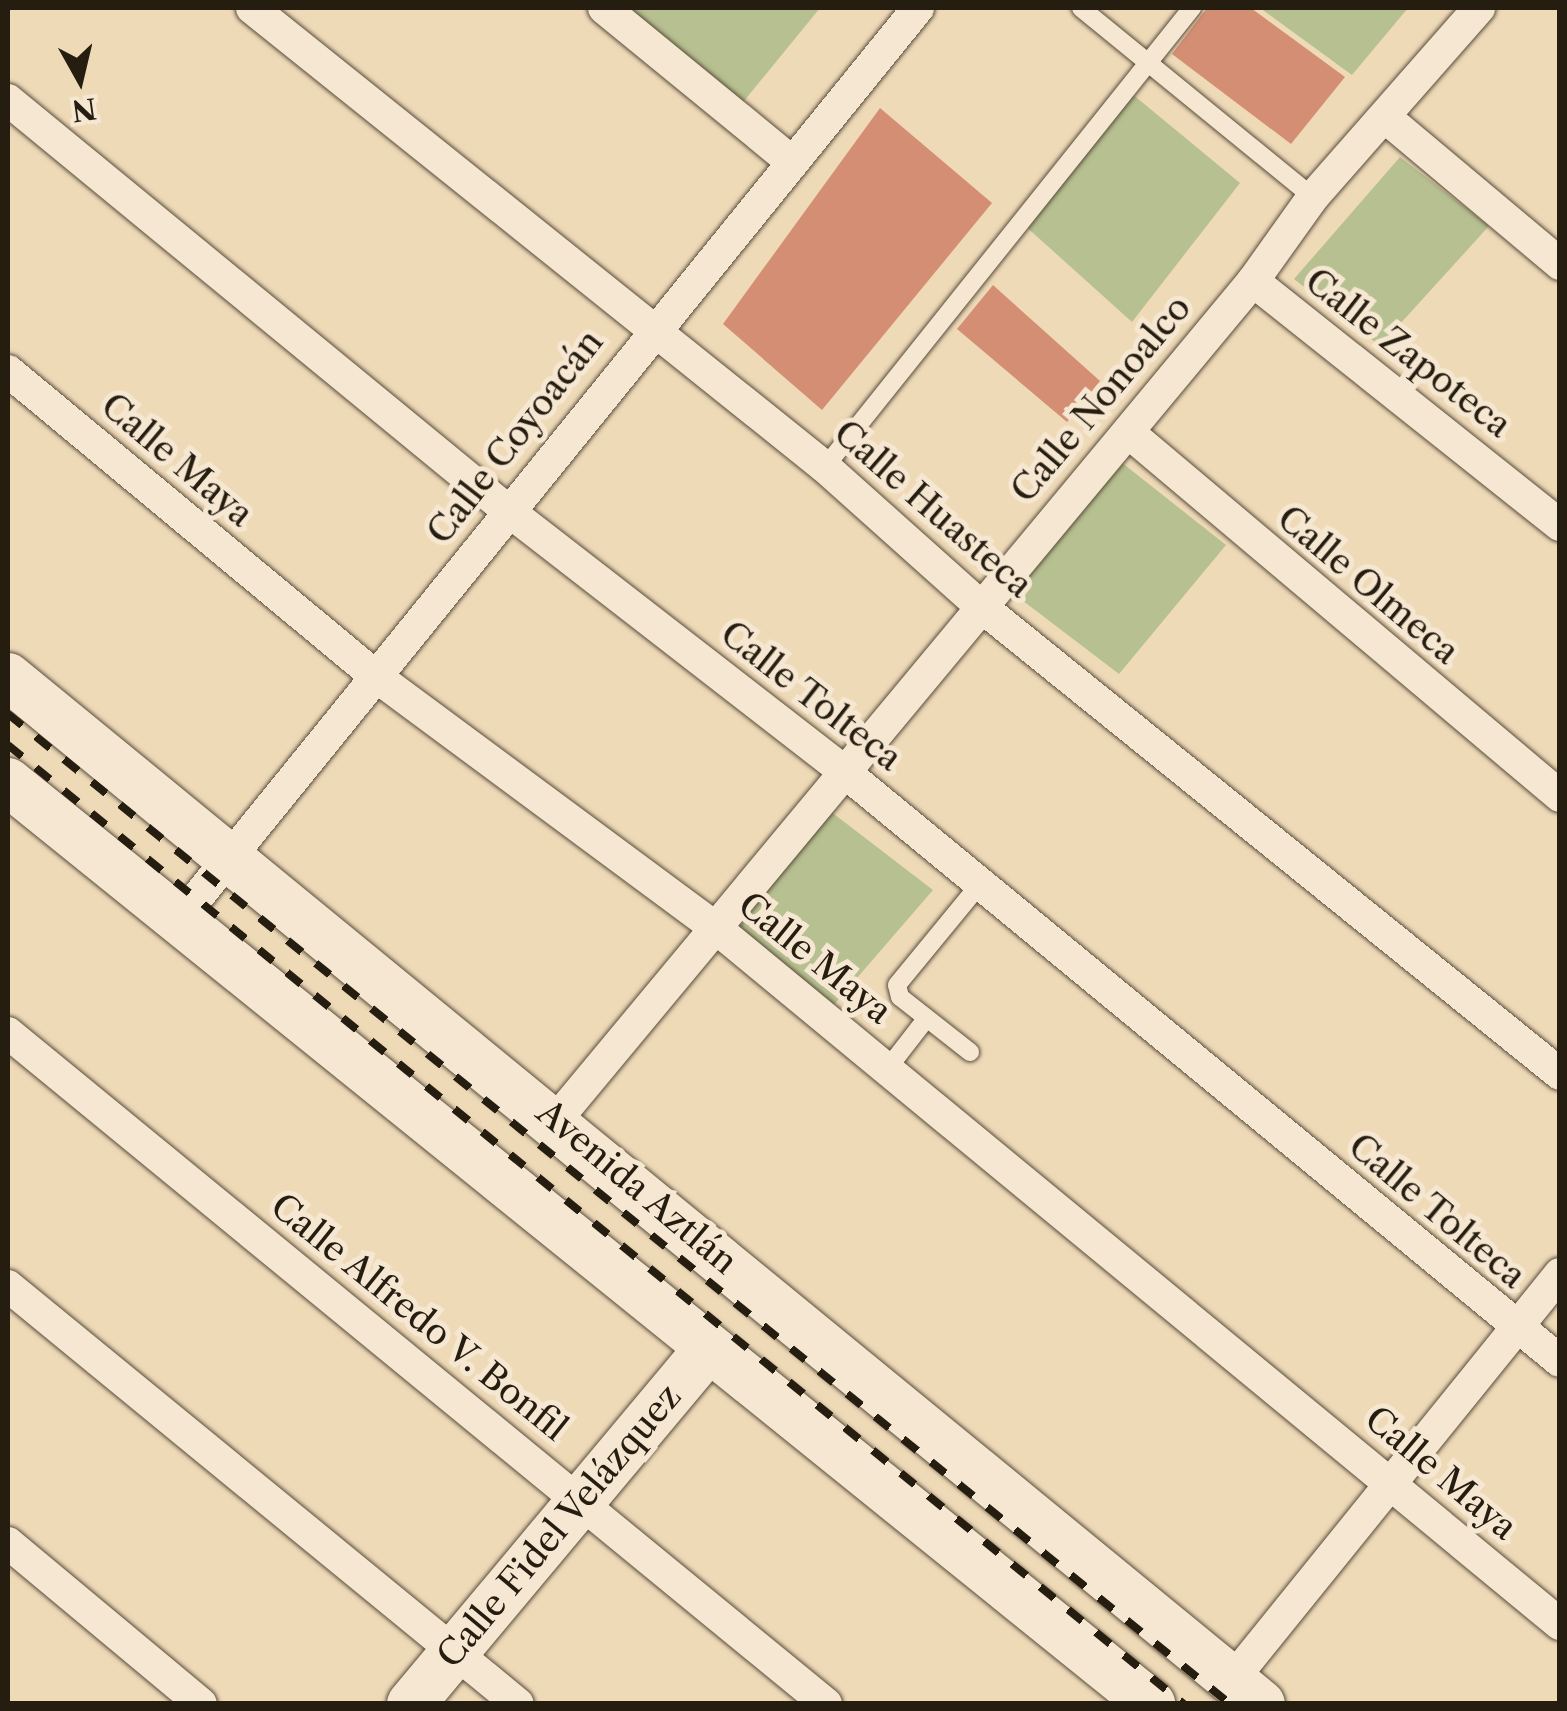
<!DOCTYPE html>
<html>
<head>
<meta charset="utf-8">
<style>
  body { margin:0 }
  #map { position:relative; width:1567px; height:1711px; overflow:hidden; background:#efdab8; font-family:"Libre Caslon Text",serif }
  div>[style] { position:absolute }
  .green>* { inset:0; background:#b7c090 }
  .building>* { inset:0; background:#d48e74 }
  .roads { filter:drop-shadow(0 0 2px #584c3b) drop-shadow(0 0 2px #584c3b) }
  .lane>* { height:18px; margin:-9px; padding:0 9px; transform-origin:9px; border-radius:9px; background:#f5e7d1 }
  .street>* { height:32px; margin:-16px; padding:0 16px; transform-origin:16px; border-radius:16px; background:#f5e7d1 }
  .secondary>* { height:48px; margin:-24px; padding:0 24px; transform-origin:24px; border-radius:24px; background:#f5e7d1 }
  .rail>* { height:8px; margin-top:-4px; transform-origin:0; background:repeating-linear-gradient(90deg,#261d11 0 18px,transparent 0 36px) }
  span { translate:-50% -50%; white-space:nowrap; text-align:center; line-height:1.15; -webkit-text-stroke:10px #f5e7d1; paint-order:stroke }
  .street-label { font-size:35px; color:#261d11 }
  .frame { position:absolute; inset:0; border:10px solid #261d11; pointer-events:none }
  .north { position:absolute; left:30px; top:30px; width:100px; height:100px; -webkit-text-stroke:8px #f5e7d1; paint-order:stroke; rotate:172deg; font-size:28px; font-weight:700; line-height:40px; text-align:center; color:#261d11 }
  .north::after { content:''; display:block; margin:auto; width:35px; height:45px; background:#261d11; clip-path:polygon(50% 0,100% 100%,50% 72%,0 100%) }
</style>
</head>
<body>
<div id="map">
  <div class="green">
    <div style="clip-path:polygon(629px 8px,820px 8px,739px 107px,623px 15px)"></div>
    <div style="clip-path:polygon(1260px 8px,1408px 8px,1352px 75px)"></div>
    <div style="clip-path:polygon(1131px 93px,1240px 183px,1132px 322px,1023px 224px)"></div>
    <div style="clip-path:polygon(1400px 157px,1489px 226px,1380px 346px,1294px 279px)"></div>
    <div style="clip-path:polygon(1121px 462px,1226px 545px,1119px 674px,1010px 591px)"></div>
    <div style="clip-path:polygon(830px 811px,933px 890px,831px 1008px,735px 933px)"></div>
  </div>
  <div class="building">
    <div style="clip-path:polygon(1207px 8px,1251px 8px,1345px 77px,1291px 144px,1172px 54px)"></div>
    <div style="clip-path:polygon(880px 108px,992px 203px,822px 410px,723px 324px)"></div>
    <div style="clip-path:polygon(993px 285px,1100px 381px,1067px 422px,957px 329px)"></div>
  </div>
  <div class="roads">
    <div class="lane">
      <div style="left:1081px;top:8px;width:299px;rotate:39.2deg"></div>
      <div style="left:825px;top:467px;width:588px;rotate:-51.36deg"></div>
      <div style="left:970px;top:1052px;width:89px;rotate:-141.8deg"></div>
      <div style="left:900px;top:997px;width:12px;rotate:-104deg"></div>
      <div style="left:897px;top:985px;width:131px;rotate:-50.6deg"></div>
      <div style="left:888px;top:1068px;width:62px;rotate:-52.2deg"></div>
    </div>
    <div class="street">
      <div style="left:252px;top:8px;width:734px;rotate:38.7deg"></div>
      <div style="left:825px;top:467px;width:205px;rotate:41.8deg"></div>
      <div style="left:978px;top:604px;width:748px;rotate:38.92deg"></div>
      <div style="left:604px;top:8px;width:240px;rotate:39.3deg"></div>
      <div style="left:8px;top:100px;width:644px;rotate:39.4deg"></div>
      <div style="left:506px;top:509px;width:424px;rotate:37.8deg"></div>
      <div style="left:841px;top:769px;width:931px;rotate:39.47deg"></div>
      <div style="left:1385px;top:117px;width:229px;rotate:40deg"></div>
      <div style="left:1253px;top:281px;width:392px;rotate:38.5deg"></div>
      <div style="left:8px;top:371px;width:481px;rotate:39.7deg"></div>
      <div style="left:378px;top:678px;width:414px;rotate:36.5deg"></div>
      <div style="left:711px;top:924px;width:1100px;rotate:39.51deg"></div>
      <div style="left:1128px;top:432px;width:565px;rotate:40.12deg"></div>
      <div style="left:179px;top:920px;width:1174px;rotate:-50.98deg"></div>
      <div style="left:8px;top:1033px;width:1058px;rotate:39.36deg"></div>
      <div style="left:556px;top:1120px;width:1091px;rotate:-50.28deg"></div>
      <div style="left:1253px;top:281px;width:103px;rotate:-54.5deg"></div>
      <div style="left:1313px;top:197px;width:252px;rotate:-48.7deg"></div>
      <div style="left:8px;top:1286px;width:659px;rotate:39.34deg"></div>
      <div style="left:8px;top:1543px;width:251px;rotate:39.8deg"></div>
      <div style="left:1232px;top:1680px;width:522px;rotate:-51.07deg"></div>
    </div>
    <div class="secondary">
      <div style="left:8px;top:677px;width:1620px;rotate:39.34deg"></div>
      <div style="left:8px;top:782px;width:1469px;rotate:38.89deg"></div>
      <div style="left:411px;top:1704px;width:461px;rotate:-50.1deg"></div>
    </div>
  </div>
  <div class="rail">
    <div style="left:8px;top:714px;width:1573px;rotate:39.01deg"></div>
    <div style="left:8px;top:745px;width:1517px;rotate:39.2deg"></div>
  </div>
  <div class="street-label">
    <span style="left:1408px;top:353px;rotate:38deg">Calle Zapoteca</span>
    <span style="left:1101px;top:399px;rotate:-50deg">Calle Nonoalco</span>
    <span style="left:515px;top:437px;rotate:-52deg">Calle Coyoacán</span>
    <span style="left:177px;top:460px;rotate:40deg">Calle Maya</span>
    <span style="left:933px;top:509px;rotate:41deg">Calle Huasteca</span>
    <span style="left:1368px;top:585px;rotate:40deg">Calle Olmeca</span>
    <span style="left:811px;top:696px;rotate:38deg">Calle Tolteca</span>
    <span style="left:815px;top:958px;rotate:39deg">Calle Maya</span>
    <span style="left:637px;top:1187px;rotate:40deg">Avenida Aztlán</span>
    <span style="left:1437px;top:1211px;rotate:40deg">Calle Tolteca</span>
    <span style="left:419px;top:1317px;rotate:39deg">Calle Alfredo V. Bonfil</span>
    <span style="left:1441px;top:1473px;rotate:40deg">Calle Maya</span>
    <span style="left:559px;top:1526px;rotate:-50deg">Calle Fidel Velázquez</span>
  </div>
  <div class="frame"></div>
  <div class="north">N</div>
</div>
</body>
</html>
